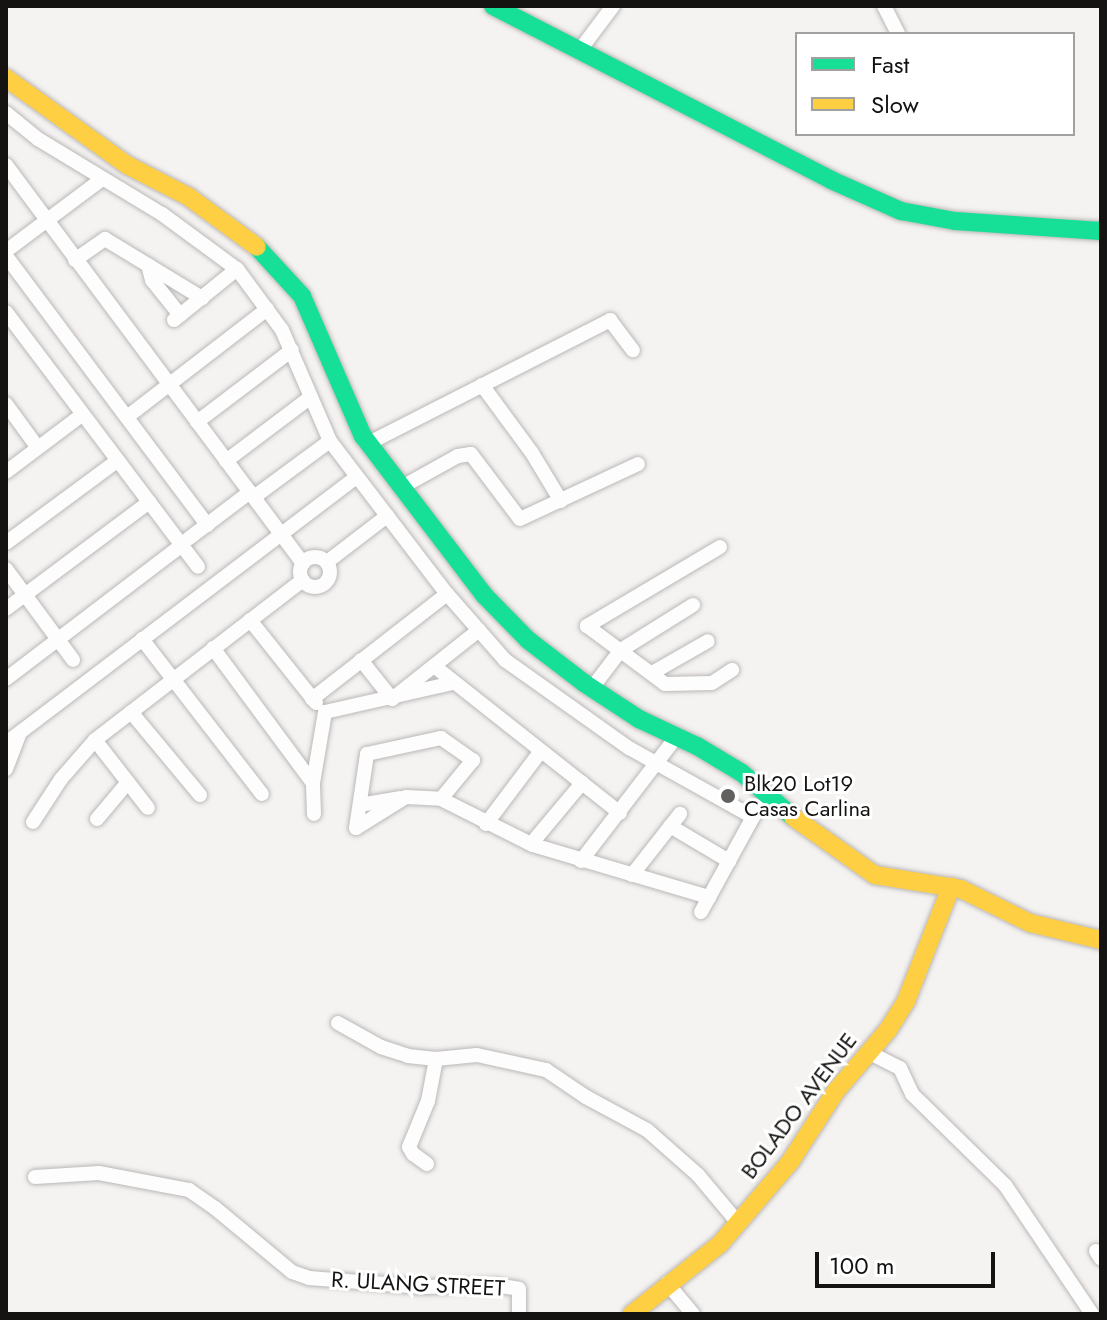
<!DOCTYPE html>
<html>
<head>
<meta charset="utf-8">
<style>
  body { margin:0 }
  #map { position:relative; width:1107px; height:1320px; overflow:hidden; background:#f5f3f1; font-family:Jost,sans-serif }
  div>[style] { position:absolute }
  .roads { filter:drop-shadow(0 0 2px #bab8b7) drop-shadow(0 0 2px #bab8b7) }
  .street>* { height:14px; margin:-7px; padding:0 7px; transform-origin:7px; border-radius:7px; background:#fefdfd }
  .street>.ring { margin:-7px; padding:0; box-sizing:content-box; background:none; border:14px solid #fefdfd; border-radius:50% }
  .fast>* { height:18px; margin:-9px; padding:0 9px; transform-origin:9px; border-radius:9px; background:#16e098 }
  .slow>* { height:18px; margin:-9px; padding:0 9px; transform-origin:9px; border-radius:9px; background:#ffcf43 }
  .dots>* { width:22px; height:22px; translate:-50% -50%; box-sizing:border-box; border:4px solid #fff; border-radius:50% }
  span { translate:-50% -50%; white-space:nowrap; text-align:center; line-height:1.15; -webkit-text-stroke:6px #fff; paint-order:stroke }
  .poi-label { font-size:22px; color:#141312 }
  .left { translate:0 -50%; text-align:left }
  .street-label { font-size:22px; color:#141312 }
  .frame { position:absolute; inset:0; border:8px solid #141312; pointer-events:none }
  .legend { position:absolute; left:795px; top:32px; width:280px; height:104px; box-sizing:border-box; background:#fff; border:2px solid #a1a1a0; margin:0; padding:10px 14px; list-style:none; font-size:24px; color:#141312 }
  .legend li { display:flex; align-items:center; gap:16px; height:40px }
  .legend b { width:40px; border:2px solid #a1a1a0 }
  .scale { position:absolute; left:815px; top:1252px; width:180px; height:36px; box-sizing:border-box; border:4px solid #141312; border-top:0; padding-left:10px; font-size:24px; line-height:28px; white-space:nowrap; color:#141312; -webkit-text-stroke:6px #fff; paint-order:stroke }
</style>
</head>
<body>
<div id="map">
  <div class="roads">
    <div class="street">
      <div style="left:884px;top:6px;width:31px;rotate:63deg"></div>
      <div style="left:580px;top:50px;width:55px;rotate:-53.1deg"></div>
      <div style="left:6px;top:113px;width:41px;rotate:39.1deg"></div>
      <div style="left:38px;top:139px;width:145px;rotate:31.2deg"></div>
      <div style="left:162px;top:214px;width:93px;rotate:36.3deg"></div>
      <div style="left:237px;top:269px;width:76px;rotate:53.6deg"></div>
      <div style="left:282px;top:330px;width:121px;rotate:66.6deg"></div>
      <div style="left:330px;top:441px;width:193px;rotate:52.6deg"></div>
      <div style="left:447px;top:594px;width:88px;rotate:48.7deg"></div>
      <div style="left:505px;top:660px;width:152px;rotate:35.4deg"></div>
      <div style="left:629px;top:748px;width:142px;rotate:29.1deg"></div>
      <div style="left:6px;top:165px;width:497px;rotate:53.3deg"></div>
      <div style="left:6px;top:251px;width:119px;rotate:-36.8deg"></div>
      <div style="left:6px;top:256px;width:336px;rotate:53.2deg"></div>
      <div style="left:75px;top:260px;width:37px;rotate:-35deg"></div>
      <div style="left:105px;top:239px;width:114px;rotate:31.3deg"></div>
      <div style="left:148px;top:265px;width:16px;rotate:75deg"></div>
      <div style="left:152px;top:280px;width:45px;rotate:51.3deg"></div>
      <div style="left:6px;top:312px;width:319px;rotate:53deg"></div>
      <div style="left:174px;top:320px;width:81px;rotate:-39deg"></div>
      <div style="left:482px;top:385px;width:84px;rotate:53.7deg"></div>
      <div style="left:532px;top:453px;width:56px;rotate:58.9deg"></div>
      <div style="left:6px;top:404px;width:54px;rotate:54deg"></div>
      <div style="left:127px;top:417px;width:177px;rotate:-37.6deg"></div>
      <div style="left:197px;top:422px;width:119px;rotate:-37.2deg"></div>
      <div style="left:369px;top:443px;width:271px;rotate:-27deg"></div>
      <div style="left:610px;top:320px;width:38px;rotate:53deg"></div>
      <div style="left:226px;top:461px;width:106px;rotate:-37deg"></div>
      <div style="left:6px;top:472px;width:96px;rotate:-37deg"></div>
      <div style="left:402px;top:487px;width:64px;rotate:-29deg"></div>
      <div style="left:458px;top:456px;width:13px;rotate:-9deg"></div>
      <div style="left:471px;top:454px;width:81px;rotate:53deg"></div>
      <div style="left:520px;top:519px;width:130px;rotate:-25deg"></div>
      <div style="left:254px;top:497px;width:94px;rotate:-36.4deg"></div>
      <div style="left:188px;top:539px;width:78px;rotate:-37.2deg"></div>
      <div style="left:6px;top:543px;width:139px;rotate:-36.5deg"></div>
      <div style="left:720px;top:547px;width:155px;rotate:149.3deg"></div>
      <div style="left:587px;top:626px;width:97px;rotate:36.6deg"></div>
      <div style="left:665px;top:684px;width:47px;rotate:-1.2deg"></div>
      <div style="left:712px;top:683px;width:24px;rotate:-33deg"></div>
      <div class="ring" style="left:300px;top:557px;width:16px;height:16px"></div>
      <div style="left:327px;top:562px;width:76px;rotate:-37.5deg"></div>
      <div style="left:6px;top:569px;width:113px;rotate:53.6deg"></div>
      <div style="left:6px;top:609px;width:179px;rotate:-36.8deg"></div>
      <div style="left:250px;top:620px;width:106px;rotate:51.5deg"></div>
      <div style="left:142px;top:639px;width:196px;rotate:52.3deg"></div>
      <div style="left:213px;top:648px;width:168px;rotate:53.5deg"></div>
      <div style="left:361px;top:660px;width:50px;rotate:51.5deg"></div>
      <div style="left:392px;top:699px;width:111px;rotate:-38.4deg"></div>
      <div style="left:434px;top:666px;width:237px;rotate:38.3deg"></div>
      <div style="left:652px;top:673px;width:64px;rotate:-29.7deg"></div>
      <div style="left:6px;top:679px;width:221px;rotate:-37.3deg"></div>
      <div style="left:592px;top:688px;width:48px;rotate:-52.7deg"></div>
      <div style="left:621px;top:650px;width:85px;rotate:-32deg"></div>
      <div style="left:312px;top:699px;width:171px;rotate:-37.9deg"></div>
      <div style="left:131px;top:712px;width:108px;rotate:50.3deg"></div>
      <div style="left:325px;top:712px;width:131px;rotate:-12.8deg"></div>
      <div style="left:95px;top:740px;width:86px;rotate:52.1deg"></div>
      <div style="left:6px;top:743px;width:440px;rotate:-37.2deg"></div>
      <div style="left:6px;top:769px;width:39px;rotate:-69deg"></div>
      <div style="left:360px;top:805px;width:40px;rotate:-10deg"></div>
      <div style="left:314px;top:814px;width:31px;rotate:-92deg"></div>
      <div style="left:313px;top:783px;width:72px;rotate:-80.4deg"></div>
      <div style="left:97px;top:819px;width:48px;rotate:-50deg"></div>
      <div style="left:33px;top:822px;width:51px;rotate:-56.9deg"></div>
      <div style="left:61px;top:779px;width:52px;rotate:-48.9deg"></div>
      <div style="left:95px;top:740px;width:262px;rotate:-37.6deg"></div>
      <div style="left:486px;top:824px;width:91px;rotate:-53deg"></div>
      <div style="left:670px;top:826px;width:69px;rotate:30.7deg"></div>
      <div style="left:356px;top:828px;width:59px;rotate:-31.8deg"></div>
      <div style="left:406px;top:797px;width:35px;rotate:3deg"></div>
      <div style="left:441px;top:799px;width:103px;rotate:26.6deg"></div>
      <div style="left:533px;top:845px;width:184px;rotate:16.5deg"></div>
      <div style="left:356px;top:828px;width:75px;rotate:-81.5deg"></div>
      <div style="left:367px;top:754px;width:76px;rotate:-12.2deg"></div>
      <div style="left:441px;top:738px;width:39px;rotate:35deg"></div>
      <div style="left:473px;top:760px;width:50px;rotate:129.4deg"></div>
      <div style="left:531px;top:844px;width:80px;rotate:-50.1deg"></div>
      <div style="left:581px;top:861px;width:158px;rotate:-52.5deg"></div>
      <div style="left:632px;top:875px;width:78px;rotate:-51.8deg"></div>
      <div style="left:701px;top:912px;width:119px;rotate:-61.3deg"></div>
      <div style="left:338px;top:1023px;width:49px;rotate:29.2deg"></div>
      <div style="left:381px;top:1047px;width:28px;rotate:18deg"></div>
      <div style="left:408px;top:1056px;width:28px;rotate:6deg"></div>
      <div style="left:436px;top:1059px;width:41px;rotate:-5.6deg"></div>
      <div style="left:477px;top:1055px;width:71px;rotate:12.3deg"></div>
      <div style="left:546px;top:1070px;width:48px;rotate:34deg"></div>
      <div style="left:586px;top:1097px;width:69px;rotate:28.4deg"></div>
      <div style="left:647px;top:1130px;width:68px;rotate:41.4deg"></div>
      <div style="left:698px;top:1175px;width:64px;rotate:50.1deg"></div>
      <div style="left:868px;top:1052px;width:36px;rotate:27deg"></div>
      <div style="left:900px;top:1068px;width:29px;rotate:65deg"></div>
      <div style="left:912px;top:1094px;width:130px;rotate:44.4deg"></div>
      <div style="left:1005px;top:1185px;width:156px;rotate:56deg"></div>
      <div style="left:427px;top:1164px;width:17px;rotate:-144deg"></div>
      <div style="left:413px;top:1154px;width:8px;rotate:-120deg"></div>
      <div style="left:409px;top:1147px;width:50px;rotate:-67.6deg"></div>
      <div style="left:428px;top:1101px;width:43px;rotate:-79.2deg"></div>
      <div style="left:35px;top:1177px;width:64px;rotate:-3.6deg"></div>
      <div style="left:99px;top:1173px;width:92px;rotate:10.7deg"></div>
      <div style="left:189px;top:1190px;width:32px;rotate:35deg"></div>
      <div style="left:215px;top:1208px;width:100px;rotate:39.7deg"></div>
      <div style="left:292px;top:1272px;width:18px;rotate:19deg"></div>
      <div style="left:309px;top:1278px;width:114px;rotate:4.5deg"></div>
      <div style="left:423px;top:1287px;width:72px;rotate:-1.6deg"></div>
      <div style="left:495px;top:1285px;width:24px;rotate:9deg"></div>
      <div style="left:519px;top:1289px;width:25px;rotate:90deg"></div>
      <div style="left:1096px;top:1251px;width:9px;rotate:58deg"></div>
      <div style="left:667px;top:1283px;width:40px;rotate:50deg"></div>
    </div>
    <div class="fast">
      <div style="left:493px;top:6px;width:380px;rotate:27.2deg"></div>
      <div style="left:831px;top:180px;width:77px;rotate:23.9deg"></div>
      <div style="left:901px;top:211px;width:55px;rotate:10.5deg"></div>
      <div style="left:955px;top:221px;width:146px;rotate:3.9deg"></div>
      <div style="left:257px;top:247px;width:67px;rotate:47.4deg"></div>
      <div style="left:302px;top:296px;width:153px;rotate:66.5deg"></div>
      <div style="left:363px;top:436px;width:200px;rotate:52.7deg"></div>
      <div style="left:484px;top:595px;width:63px;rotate:45.6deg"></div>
      <div style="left:528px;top:640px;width:71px;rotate:37.5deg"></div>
      <div style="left:584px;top:683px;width:66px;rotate:33.2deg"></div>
      <div style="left:639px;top:719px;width:64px;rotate:25deg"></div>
      <div style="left:697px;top:746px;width:52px;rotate:31deg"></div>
      <div style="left:742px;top:773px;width:67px;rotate:40.8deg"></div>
    </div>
    <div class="slow">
      <div style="left:6px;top:78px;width:149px;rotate:35.7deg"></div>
      <div style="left:127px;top:165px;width:70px;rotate:27.3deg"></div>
      <div style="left:189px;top:197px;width:84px;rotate:36.3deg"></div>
      <div style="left:793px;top:817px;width:100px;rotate:35.3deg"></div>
      <div style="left:875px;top:875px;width:87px;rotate:9.2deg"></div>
      <div style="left:961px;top:889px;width:77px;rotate:26.2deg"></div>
      <div style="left:1030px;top:923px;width:73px;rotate:13.5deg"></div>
      <div style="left:632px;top:1314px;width:112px;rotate:-38.5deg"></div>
      <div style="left:720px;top:1244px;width:108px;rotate:-49.5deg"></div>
      <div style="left:790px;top:1162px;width:85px;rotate:-57.1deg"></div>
      <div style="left:836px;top:1091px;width:80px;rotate:-49.6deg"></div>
      <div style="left:888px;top:1030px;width:34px;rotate:-58deg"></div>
      <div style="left:906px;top:1001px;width:123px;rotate:-68.5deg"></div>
    </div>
  </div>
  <div class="dots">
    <div style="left:728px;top:796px;background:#636160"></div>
  </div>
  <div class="poi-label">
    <span class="left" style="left:744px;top:796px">Blk20 Lot19<br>Casas Carlina</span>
  </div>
  <div class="street-label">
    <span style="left:799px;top:1106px;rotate:-53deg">BOLADO AVENUE</span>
    <span style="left:418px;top:1284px;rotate:3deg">R. ULANG STREET</span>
  </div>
  <div class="frame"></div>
  <ul class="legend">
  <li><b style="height:10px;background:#16e098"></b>Fast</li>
  <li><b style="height:10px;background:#ffcf43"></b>Slow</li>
  </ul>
  <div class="scale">100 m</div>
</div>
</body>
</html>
